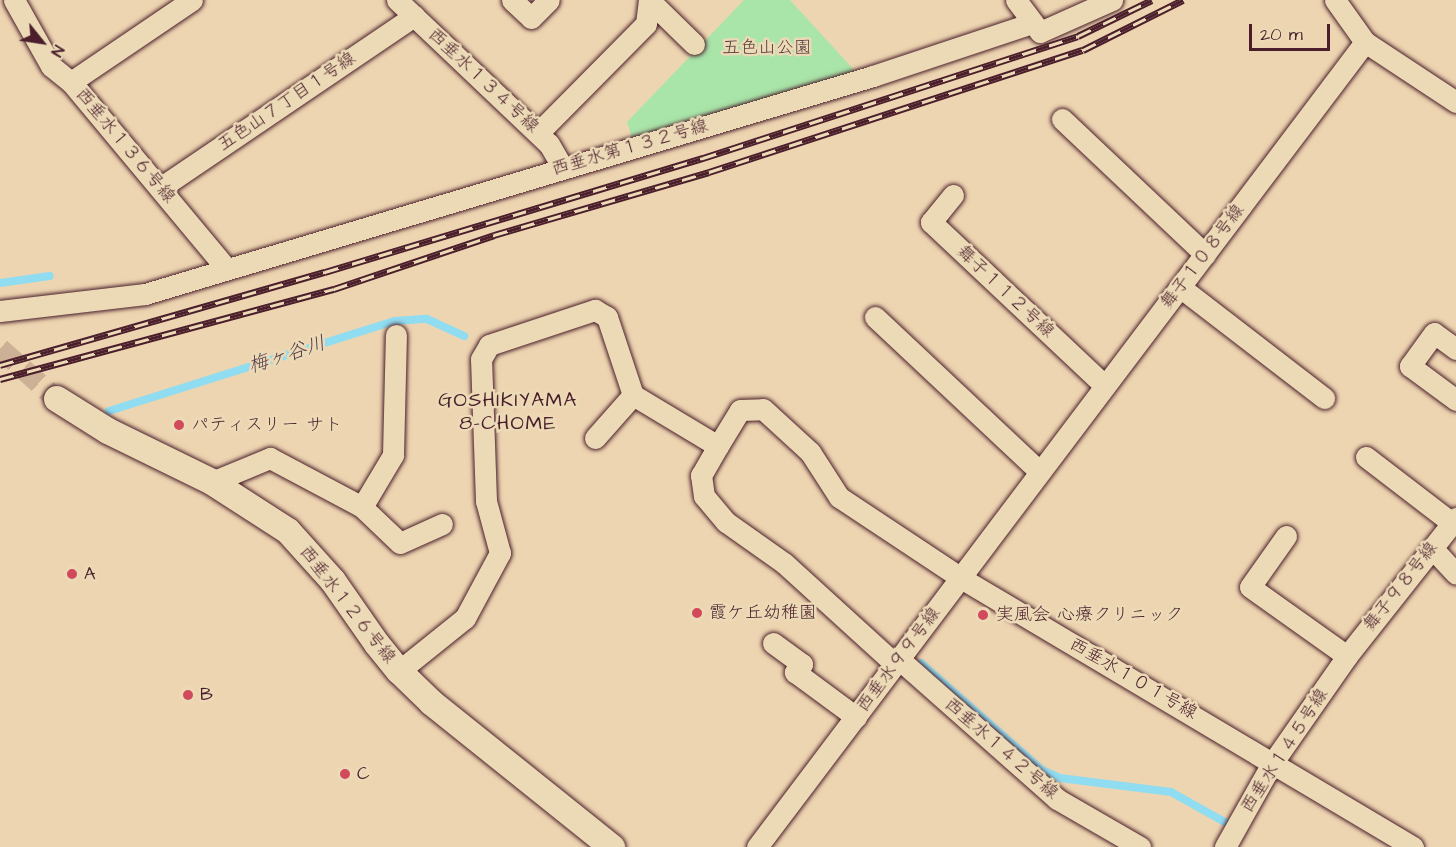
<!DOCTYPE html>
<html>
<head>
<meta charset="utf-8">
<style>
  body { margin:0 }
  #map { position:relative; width:1456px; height:847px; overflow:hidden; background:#eed5b1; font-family:"Architects Daughter","Klee One",sans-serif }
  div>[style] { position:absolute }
  .green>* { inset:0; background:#a9e4a9 }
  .stream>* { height:8px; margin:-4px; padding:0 4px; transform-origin:4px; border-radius:4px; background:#90dcf0 }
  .minor-tunnel>* { height:21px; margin-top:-10.5px; transform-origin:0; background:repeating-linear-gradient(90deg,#cdb196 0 21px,transparent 0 31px) }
  .roads { filter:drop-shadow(0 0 2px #4a1f2b) drop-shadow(0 0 2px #4a1f2b) }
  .minor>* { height:21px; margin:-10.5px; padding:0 10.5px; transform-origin:10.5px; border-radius:10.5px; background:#ecdab7 }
  .tertiary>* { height:26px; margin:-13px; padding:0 13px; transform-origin:13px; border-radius:13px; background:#ecdab7 }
  .rail>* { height:7px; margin-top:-3.5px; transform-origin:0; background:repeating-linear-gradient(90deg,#ecdab7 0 14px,#4a1f2b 0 28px); box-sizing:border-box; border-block:2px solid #4a1f2b }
  .dots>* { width:16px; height:16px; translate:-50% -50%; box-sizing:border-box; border:3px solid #ecdab7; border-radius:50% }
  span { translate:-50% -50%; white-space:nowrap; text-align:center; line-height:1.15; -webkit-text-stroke:5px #ecdab7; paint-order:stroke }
  .park-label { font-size:18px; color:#583d3e }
  .street-label { font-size:18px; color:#4a1f2b }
  .poi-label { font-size:18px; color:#4a1f2b }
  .left { translate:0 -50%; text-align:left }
  .water-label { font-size:20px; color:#543b49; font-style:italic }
  .neighbourhood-label { font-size:20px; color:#4a1f2b; letter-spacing:1.5px }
  .north { position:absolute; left:12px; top:12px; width:60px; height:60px; -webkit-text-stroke:4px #ecdab7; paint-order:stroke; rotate:120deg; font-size:16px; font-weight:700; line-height:24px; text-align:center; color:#4a1f2b }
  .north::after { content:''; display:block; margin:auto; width:21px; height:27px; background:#4a1f2b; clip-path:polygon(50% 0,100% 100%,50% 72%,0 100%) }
  .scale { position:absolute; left:1249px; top:24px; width:81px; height:27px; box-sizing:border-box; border:3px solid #4a1f2b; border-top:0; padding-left:8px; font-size:18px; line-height:21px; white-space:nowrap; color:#4a1f2b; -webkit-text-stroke:4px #ecdab7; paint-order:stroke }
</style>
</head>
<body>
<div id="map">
  <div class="green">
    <div style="clip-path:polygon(744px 0,790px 0,855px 71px,632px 138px,627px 122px)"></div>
  </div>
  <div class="stream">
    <div style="left:0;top:283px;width:50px;rotate:-8deg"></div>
    <div style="left:109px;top:411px;width:300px;rotate:-17.5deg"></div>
    <div style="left:395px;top:321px;width:32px;rotate:-4deg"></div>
    <div style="left:427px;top:319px;width:41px;rotate:24.7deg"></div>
    <div style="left:921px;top:663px;width:162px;rotate:41.5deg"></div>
    <div style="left:1042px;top:770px;width:20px;rotate:24deg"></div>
    <div style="left:1060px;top:778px;width:112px;rotate:7.2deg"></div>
    <div style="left:1171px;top:792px;width:62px;rotate:29.1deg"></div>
  </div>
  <div class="minor-tunnel">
    <div style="left:0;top:348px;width:76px;rotate:41.8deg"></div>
  </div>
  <div class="roads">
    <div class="minor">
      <div style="left:14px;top:0;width:76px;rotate:60.7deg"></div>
      <div style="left:51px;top:66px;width:26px;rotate:39deg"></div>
      <div style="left:192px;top:0;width:146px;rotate:145.9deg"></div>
      <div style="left:71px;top:82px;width:242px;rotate:50.2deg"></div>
      <div style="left:397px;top:0;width:209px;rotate:43.5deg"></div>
      <div style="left:549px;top:144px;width:28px;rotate:60deg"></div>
      <div style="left:512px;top:0;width:26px;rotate:43deg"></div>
      <div style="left:531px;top:18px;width:25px;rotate:-45deg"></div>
      <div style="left:649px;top:0;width:63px;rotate:44.4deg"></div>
      <div style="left:1016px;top:0;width:40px;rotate:53deg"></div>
      <div style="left:1040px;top:32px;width:79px;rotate:-24deg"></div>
      <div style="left:1335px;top:0;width:52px;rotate:54.5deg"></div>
      <div style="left:1365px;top:42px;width:109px;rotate:33.4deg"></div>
      <div style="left:1062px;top:119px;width:197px;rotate:43.4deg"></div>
      <div style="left:538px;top:133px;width:153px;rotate:-45.3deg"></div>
      <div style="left:646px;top:24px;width:24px;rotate:-83deg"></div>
      <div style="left:160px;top:188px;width:307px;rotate:-34.1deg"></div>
      <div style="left:953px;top:195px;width:35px;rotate:129deg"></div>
      <div style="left:931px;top:222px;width:239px;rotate:43.3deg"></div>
      <div style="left:1180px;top:287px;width:182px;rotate:37.6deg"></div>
      <div style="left:0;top:311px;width:146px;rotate:-6.7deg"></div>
      <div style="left:145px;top:294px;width:760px;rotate:-16.67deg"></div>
      <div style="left:873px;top:76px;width:168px;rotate:-18.4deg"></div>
      <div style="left:875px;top:317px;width:226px;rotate:43.2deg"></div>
      <div style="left:1456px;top:349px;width:27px;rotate:-144deg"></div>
      <div style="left:1434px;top:333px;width:41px;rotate:126deg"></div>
      <div style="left:1410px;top:366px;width:57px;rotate:36.5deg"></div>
      <div style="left:595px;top:438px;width:57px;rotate:-48.5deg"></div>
      <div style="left:718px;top:446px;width:34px;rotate:120deg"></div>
      <div style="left:701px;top:475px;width:21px;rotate:82deg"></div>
      <div style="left:704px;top:496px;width:34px;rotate:50deg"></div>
      <div style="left:726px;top:522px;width:71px;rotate:35.3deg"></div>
      <div style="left:784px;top:563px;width:150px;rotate:42.3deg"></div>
      <div style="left:1366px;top:457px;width:108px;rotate:37.5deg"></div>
      <div style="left:212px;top:482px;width:63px;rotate:-22.5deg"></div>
      <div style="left:270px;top:458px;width:104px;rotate:28deg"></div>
      <div style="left:362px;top:507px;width:52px;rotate:43.5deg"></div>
      <div style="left:400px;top:543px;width:46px;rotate:-24.3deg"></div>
      <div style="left:362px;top:507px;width:61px;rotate:-59.2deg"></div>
      <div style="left:393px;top:455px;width:120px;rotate:-88.6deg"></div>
      <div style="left:1286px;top:536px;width:62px;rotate:125.2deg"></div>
      <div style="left:1250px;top:587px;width:119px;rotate:35.4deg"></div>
      <div style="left:1432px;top:548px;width:35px;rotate:47deg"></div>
      <div style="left:773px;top:643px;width:36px;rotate:36deg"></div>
      <div style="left:802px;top:664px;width:11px;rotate:131deg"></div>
      <div style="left:795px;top:672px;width:76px;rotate:36.4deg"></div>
      <div style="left:899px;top:659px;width:211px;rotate:41.5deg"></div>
      <div style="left:1057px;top:799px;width:96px;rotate:30deg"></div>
      <div style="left:399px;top:671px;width:85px;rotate:-38.8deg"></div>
      <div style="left:465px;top:618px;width:74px;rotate:-61.7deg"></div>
      <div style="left:500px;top:553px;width:54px;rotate:-105.1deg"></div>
      <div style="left:486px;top:501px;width:142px;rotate:-92deg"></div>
      <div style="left:481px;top:359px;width:16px;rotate:-60deg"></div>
      <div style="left:489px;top:345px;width:112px;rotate:-18.3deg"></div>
      <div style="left:595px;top:310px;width:14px;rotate:30deg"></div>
      <div style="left:607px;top:317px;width:82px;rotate:71.6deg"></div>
      <div style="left:633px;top:395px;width:99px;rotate:31deg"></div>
      <div style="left:718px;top:446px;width:42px;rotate:-58.6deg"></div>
      <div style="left:740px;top:410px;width:23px;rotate:-2deg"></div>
      <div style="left:763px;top:409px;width:64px;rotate:42.5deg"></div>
      <div style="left:810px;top:452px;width:54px;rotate:57.2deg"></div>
      <div style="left:839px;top:497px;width:146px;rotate:33.6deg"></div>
      <div style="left:961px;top:578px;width:526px;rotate:30.76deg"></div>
      <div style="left:757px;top:847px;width:1009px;rotate:-52.94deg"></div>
      <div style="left:1225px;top:847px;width:94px;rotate:-60.7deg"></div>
      <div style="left:1271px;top:765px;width:133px;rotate:-55.1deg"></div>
      <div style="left:1347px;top:656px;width:176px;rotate:-51.7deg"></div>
    </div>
    <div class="tertiary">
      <div style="left:57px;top:399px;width:60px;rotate:32.1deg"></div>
      <div style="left:108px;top:431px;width:116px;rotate:26.1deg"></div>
      <div style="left:212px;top:482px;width:90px;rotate:32.8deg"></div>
      <div style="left:288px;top:531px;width:67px;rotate:48deg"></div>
      <div style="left:333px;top:581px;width:77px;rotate:55.1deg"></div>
      <div style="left:377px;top:644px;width:35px;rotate:51deg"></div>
      <div style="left:399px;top:671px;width:46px;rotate:44.1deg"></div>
      <div style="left:432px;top:703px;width:231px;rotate:38.7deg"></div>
    </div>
  </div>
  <div class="rail">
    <div style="left:0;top:365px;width:338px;rotate:-16deg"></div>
    <div style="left:325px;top:272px;width:395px;rotate:-16.8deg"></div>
    <div style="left:703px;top:158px;width:394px;rotate:-18deg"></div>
    <div style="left:1078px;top:36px;width:82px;rotate:-25.9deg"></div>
    <div style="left:0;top:379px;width:346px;rotate:-15.1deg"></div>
    <div style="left:334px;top:289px;width:169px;rotate:-18.6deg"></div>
    <div style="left:494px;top:235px;width:224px;rotate:-16.3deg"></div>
    <div style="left:709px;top:172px;width:393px;rotate:-18.1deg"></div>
    <div style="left:1083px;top:50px;width:112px;rotate:-26.6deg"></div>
  </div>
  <div class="dots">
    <div style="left:179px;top:425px;background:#d1495b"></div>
    <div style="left:72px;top:574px;background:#d1495b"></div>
    <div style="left:697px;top:613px;background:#d1495b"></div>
    <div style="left:983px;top:615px;background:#d1495b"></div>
    <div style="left:188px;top:695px;background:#d1495b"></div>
    <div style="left:345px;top:774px;background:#d1495b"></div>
  </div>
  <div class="park-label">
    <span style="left:767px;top:48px">五色山公園</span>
  </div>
  <div class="street-label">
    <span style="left:483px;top:81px;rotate:43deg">西垂水１３４号線</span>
    <span style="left:287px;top:102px;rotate:-34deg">五色山７丁目１号線</span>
    <span style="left:125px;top:146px;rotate:50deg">西垂水１３６号線</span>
    <span style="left:630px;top:148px;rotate:-16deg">西垂水第１３２号線</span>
    <span style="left:1203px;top:257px;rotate:-53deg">舞子１０８号線</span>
    <span style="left:1005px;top:292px;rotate:43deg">舞子１１２号線</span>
    <span style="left:1401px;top:587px;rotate:-52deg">舞子９８号線</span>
    <span style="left:347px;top:605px;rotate:52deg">西垂水１２６号線</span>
    <span style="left:899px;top:660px;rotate:-53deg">西垂水９９号線</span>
    <span style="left:1133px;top:679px;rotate:30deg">西垂水１０１号線</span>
    <span style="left:1001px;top:749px;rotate:41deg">西垂水１４２号線</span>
    <span style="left:1285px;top:751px;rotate:-57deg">西垂水１４５号線</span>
  </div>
  <div class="poi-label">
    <span class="left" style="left:191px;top:425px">パティスリー サト</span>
    <span class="left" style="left:84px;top:574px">A</span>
    <span class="left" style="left:709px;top:613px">霞ケ丘幼稚園</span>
    <span class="left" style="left:996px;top:615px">実風会 心療クリニック</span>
    <span class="left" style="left:200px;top:695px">B</span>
    <span class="left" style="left:357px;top:774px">C</span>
  </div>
  <div class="water-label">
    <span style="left:287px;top:355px;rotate:-18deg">梅ヶ谷川</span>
  </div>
  <div class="neighbourhood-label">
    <span style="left:508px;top:412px">GOSHIKIYAMA<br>8-CHOME</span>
  </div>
  <div class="north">N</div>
  <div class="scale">20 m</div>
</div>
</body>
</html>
